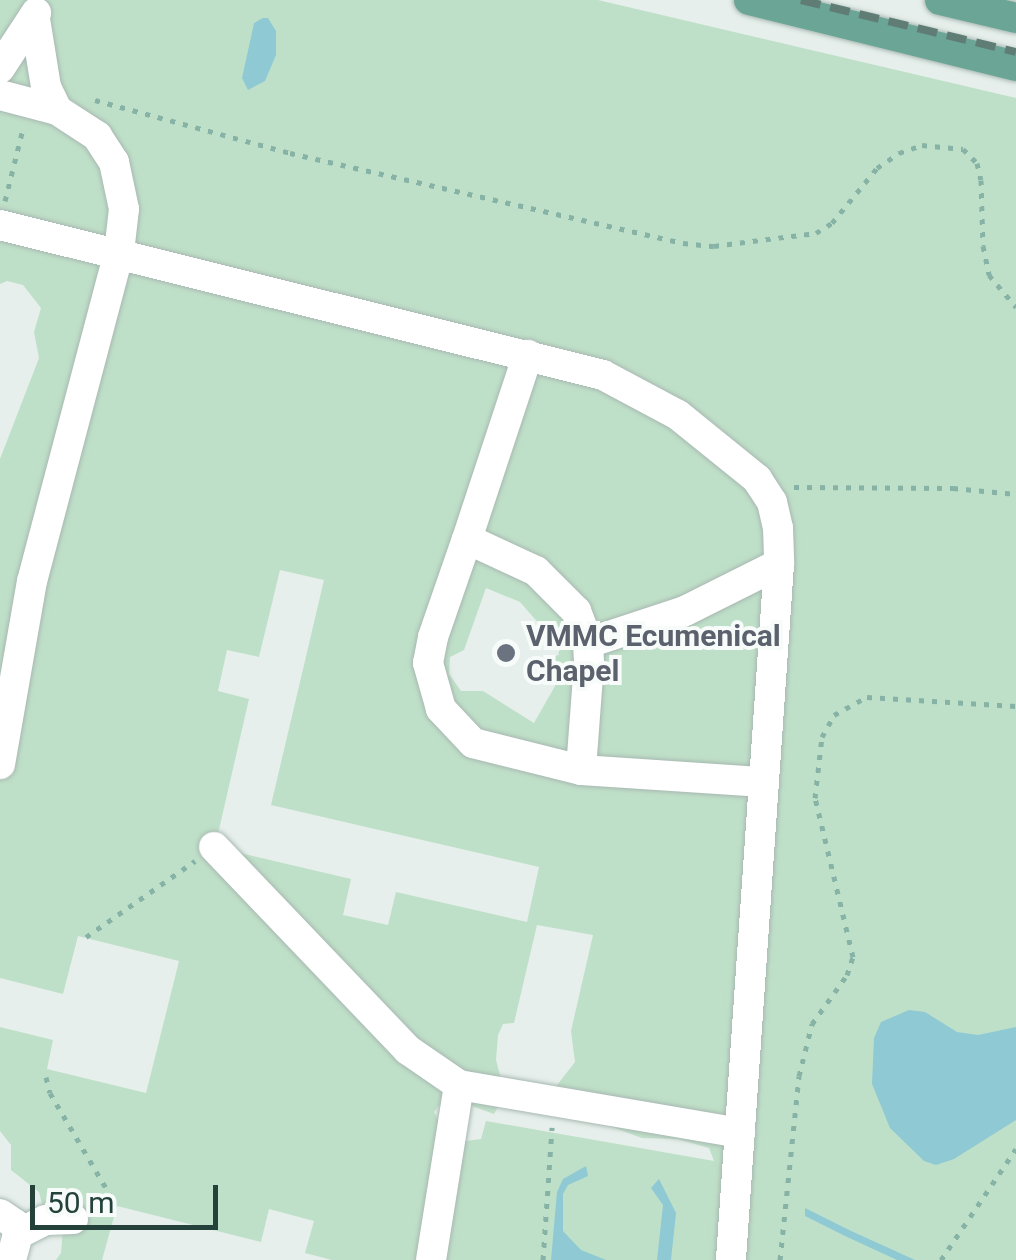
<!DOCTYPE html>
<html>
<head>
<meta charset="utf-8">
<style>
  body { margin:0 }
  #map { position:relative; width:1016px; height:1260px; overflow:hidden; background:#e6efeb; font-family:Roboto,sans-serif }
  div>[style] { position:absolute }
  .green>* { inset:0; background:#bfe0c8 }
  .water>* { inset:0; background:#8ec9d4 }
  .path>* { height:5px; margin-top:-2.5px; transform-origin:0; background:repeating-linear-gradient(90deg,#86b3a5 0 5px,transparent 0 13px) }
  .roads { filter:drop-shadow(0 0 2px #a8b8b2) drop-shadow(0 0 2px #a8b8b2) }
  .minor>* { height:30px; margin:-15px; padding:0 15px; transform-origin:15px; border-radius:15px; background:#fff }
  .major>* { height:30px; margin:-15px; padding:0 15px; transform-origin:15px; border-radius:15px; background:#6aa596 }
  .rail>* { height:8px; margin-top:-4px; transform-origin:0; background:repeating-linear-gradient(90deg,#5f7d75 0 20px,transparent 0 30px) }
  .dots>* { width:28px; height:28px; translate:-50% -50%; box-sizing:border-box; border:5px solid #f7fbf9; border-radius:50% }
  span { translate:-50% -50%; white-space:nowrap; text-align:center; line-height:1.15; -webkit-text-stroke:8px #f7fbf9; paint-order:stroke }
  .worship-label { font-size:30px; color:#5b616d; font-weight:700 }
  .left { translate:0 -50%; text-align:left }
  .scale { position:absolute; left:30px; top:1185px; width:188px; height:45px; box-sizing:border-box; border:5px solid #24423a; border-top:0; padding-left:12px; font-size:30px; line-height:35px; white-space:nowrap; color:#24423a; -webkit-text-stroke:8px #f7fbf9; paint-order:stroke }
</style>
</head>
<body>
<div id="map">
  <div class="green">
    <div style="clip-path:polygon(evenodd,0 0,598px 0,1016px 98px,1016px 1260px,332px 1260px,305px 1253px,314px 1221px,269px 1209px,261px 1242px,117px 1206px,102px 1260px,56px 1260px,61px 1253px,63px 1229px,42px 1204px,39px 1192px,11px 1170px,11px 1145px,0 1131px,0 1027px,53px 1040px,47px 1069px,146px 1093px,179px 961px,78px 936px,63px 994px,0 978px,0 459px,39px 358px,34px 332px,41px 308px,23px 285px,7px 281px,0 284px,0 0,280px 570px,324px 580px,271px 805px,539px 867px,527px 922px,396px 892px,388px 925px,343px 915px,351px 879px,215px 847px,249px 699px,218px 691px,227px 650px,259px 657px,280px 570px,0 0,486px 588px,520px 602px,541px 626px,549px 624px,555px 638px,559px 655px,554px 656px,555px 686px,534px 723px,483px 691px,461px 691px,449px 674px,450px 657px,464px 650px,486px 588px,0 0,537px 925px,593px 935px,571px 1031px,575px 1062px,554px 1089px,596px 1121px,642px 1138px,678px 1139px,709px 1148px,714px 1161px,486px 1121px,481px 1139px,466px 1141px,443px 1129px,434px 1112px,439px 1106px,469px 1105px,494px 1114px,505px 1094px,496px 1060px,498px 1035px,503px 1024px,514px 1023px,537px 925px)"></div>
  </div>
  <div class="water">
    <div style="clip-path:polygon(263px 18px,268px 18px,276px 31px,276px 55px,265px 81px,248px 90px,242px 78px,254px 23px)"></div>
    <div style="clip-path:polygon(909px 1010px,925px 1012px,957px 1032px,978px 1035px,1016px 1027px,1016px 1120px,954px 1159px,936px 1165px,924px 1161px,890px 1128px,872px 1084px,874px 1038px,881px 1022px)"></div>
    <div style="clip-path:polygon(586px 1166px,588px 1176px,568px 1185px,563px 1194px,563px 1231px,581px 1250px,606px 1260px,551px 1260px,557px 1192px,563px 1179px)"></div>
    <div style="clip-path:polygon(659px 1179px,676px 1213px,671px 1260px,657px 1260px,663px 1205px,651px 1188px)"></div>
    <div style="clip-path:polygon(805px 1208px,849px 1230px,915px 1260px,897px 1260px,845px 1236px,805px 1216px)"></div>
  </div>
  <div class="path">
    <div style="left:95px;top:100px;width:202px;rotate:15.2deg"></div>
    <div style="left:290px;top:153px;width:403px;rotate:12.9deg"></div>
    <div style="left:683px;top:243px;width:31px;rotate:6deg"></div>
    <div style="left:714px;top:246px;width:103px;rotate:-7.3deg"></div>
    <div style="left:816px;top:233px;width:19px;rotate:-32deg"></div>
    <div style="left:832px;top:223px;width:71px;rotate:-50.7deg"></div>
    <div style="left:877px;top:168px;width:27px;rotate:-34deg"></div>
    <div style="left:899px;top:153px;width:24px;rotate:-19deg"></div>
    <div style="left:922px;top:145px;width:41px;rotate:5.6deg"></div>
    <div style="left:963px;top:149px;width:20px;rotate:45deg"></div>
    <div style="left:977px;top:163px;width:17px;rotate:77deg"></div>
    <div style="left:981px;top:180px;width:66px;rotate:88.3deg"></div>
    <div style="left:983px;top:246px;width:30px;rotate:78deg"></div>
    <div style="left:989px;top:275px;width:42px;rotate:49.8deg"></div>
    <div style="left:5px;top:201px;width:74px;rotate:-76deg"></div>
    <div style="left:794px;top:487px;width:159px;rotate:0.4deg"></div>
    <div style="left:953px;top:488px;width:63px;rotate:5.4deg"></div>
    <div style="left:86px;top:937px;width:133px;rotate:-34.9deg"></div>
    <div style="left:46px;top:1077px;width:16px;rotate:76deg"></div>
    <div style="left:50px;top:1093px;width:124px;rotate:59.5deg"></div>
    <div style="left:113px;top:1200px;width:21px;rotate:155deg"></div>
    <div style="left:543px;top:1260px;width:133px;rotate:-86.1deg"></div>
    <div style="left:780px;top:1260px;width:185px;rotate:-84.1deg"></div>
    <div style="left:799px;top:1076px;width:54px;rotate:-76deg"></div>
    <div style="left:812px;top:1024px;width:60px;rotate:-54.5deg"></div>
    <div style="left:847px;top:975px;width:19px;rotate:-72deg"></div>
    <div style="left:853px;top:957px;width:163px;rotate:-103.4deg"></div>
    <div style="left:815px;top:798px;width:61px;rotate:-83.5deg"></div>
    <div style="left:822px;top:737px;width:25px;rotate:-61deg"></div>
    <div style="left:834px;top:715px;width:38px;rotate:-29deg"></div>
    <div style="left:867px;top:697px;width:149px;rotate:3.5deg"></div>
    <div style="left:941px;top:1260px;width:134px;rotate:-56deg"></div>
  </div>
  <div class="roads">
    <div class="minor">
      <div style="left:35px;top:19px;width:69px;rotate:80.8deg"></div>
      <div style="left:46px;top:87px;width:25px;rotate:64deg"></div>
      <div style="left:0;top:68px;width:66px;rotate:-56.8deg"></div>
      <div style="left:0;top:95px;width:59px;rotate:14.7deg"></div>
      <div style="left:57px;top:110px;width:48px;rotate:33deg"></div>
      <div style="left:97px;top:136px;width:31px;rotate:57deg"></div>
      <div style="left:114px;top:162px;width:48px;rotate:78deg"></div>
      <div style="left:124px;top:209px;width:43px;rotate:96.6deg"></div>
      <div style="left:119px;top:252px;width:340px;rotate:104.8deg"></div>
      <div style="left:32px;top:581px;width:186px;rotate:99.9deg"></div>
      <div style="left:0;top:225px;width:621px;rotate:13.97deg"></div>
      <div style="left:603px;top:375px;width:85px;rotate:28.1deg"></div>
      <div style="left:678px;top:415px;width:102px;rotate:39deg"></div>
      <div style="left:757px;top:479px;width:27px;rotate:57deg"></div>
      <div style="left:772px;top:502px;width:27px;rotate:77deg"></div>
      <div style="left:778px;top:528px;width:36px;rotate:88deg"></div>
      <div style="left:779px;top:564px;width:698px;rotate:93.95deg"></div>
      <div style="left:467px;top:539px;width:194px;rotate:-71.7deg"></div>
      <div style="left:588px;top:643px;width:102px;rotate:-18.3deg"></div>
      <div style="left:685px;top:611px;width:105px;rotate:-26.6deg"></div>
      <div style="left:581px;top:770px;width:111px;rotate:-166deg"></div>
      <div style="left:473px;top:743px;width:47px;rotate:-133.3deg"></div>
      <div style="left:441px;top:709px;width:48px;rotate:-105.8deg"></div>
      <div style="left:428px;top:663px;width:26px;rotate:-79deg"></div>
      <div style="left:433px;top:637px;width:104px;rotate:-70.9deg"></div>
      <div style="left:467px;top:539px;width:76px;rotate:24.9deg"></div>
      <div style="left:536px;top:571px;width:57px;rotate:45deg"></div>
      <div style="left:576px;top:611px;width:34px;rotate:69deg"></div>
      <div style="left:588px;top:643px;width:20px;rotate:87deg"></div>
      <div style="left:589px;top:663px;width:107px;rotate:94.3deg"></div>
      <div style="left:581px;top:770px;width:183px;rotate:3.8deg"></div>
      <div style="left:214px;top:847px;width:281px;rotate:46.3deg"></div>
      <div style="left:408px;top:1050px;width:62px;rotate:34.5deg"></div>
      <div style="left:459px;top:1085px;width:285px;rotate:9.7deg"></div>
      <div style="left:0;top:1214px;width:18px;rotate:34deg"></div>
      <div style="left:15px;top:1224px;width:10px;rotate:73deg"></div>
      <div style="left:18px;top:1234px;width:27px;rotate:105deg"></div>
      <div style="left:18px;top:1234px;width:31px;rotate:-27deg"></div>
      <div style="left:46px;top:1220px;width:27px;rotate:-2deg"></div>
      <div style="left:431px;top:1260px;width:177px;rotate:-80.9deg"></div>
    </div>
    <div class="major">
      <div style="left:749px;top:0;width:275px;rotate:13.9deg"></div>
      <div style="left:940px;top:0;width:78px;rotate:13.3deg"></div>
    </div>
  </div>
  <div class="rail">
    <div style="left:801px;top:0;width:221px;rotate:13.6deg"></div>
  </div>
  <div class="dots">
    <div style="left:506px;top:653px;background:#6b7280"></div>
  </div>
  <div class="worship-label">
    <span class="left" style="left:526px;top:653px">VMMC Ecumenical<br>Chapel</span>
  </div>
  <div class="scale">50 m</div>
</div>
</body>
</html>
